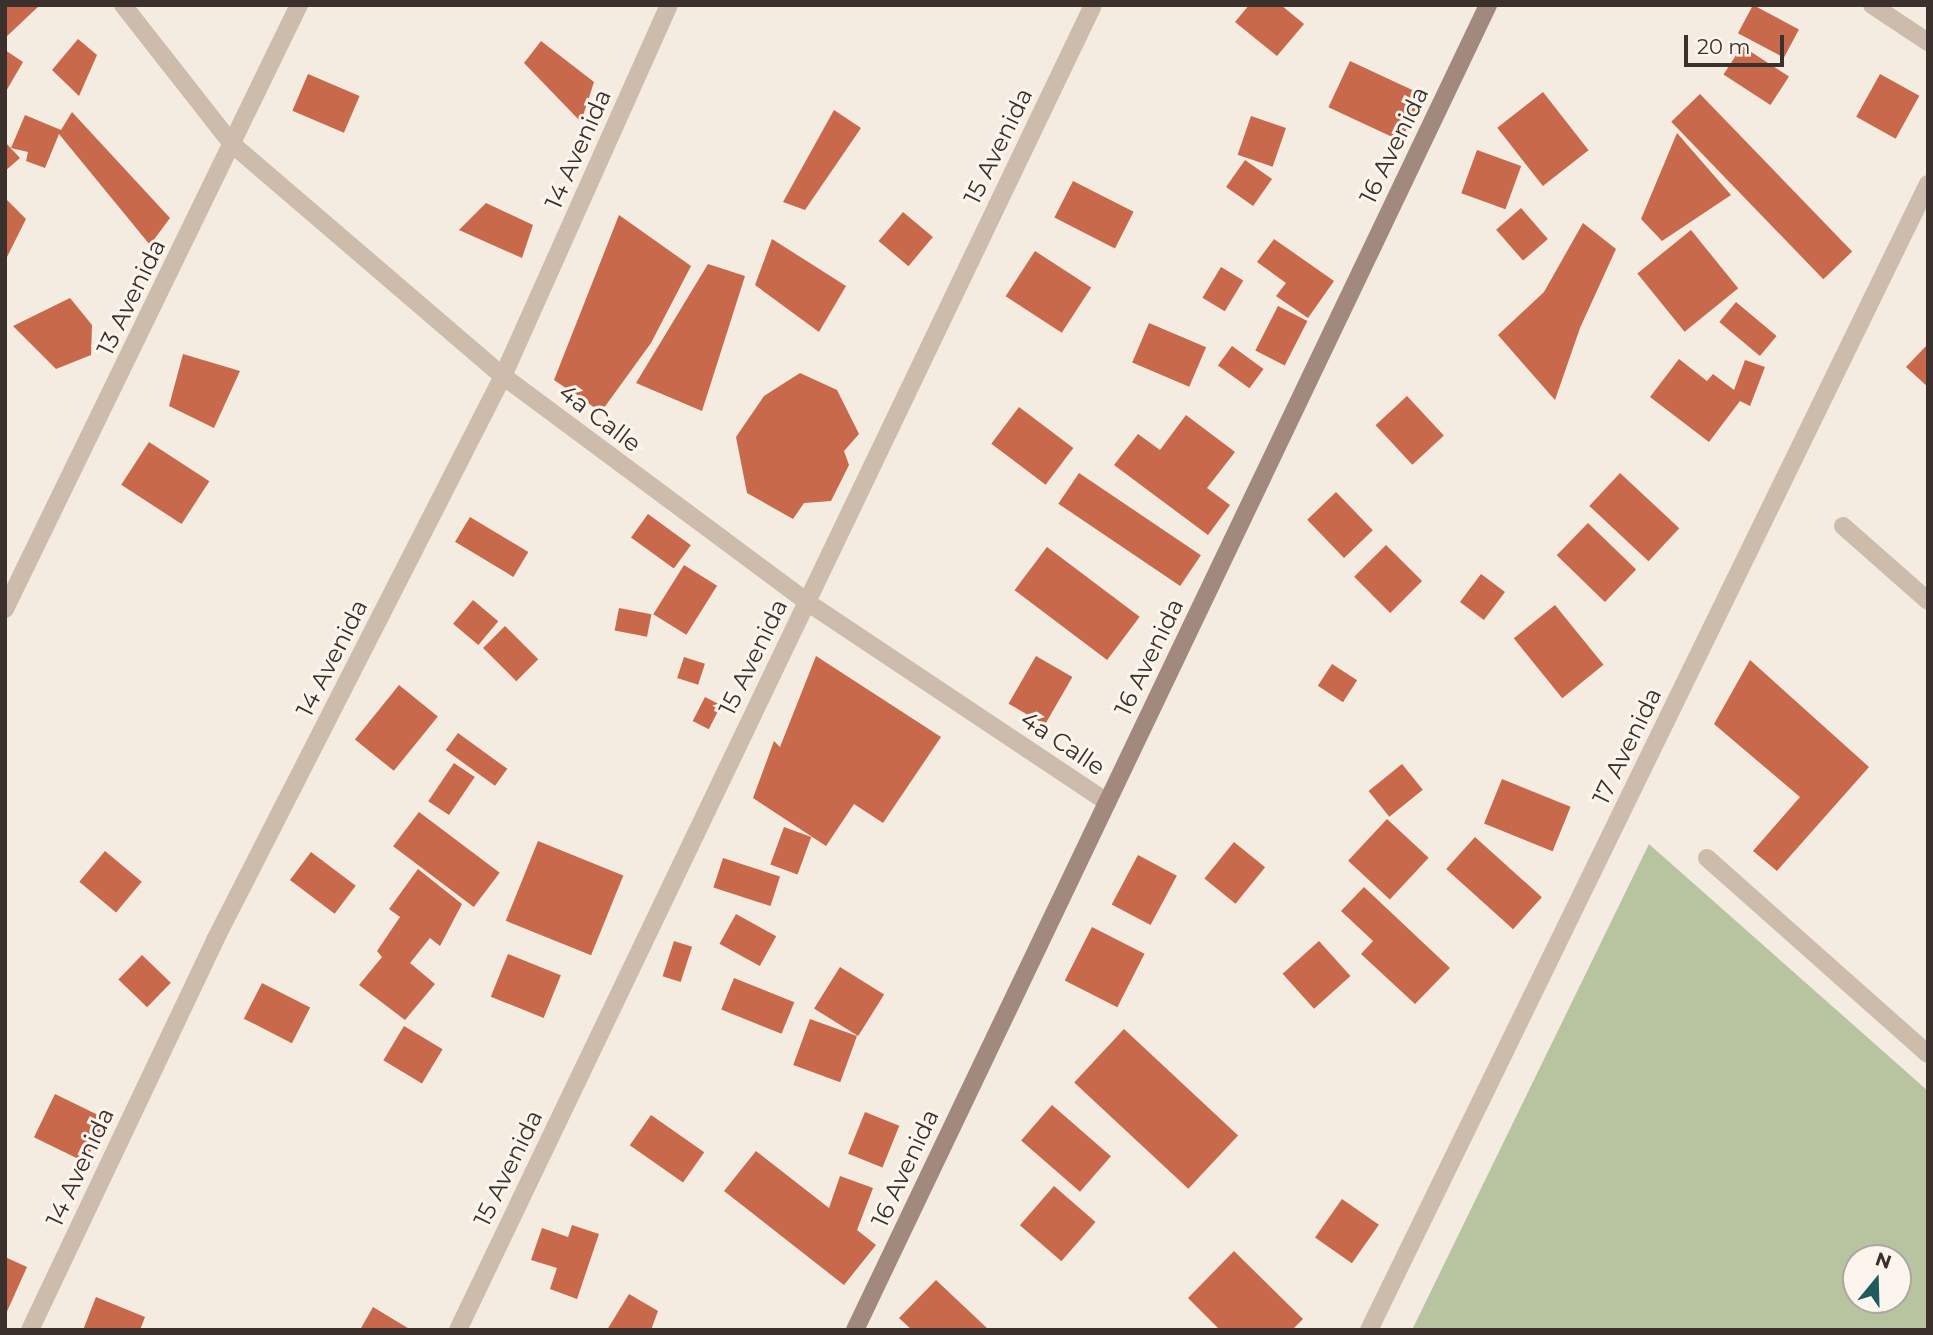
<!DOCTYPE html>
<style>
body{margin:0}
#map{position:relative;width:1933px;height:1335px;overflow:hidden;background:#f4ebe1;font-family:Montserrat,sans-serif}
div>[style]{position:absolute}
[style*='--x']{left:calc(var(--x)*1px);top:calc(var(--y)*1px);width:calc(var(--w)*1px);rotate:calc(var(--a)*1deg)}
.green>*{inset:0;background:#b8c4a0}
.building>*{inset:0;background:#c8694b;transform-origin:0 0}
.street>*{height:18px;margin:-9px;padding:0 9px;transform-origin:9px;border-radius:9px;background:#cdbbac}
.secondary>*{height:18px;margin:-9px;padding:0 9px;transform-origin:9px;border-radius:9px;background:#a18a7d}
span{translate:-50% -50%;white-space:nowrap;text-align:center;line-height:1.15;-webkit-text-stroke:6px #fbf5ee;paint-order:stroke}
.street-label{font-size:24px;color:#3b302b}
.frame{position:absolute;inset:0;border:7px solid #3b302b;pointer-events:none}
.north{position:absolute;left:1842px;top:1244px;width:70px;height:70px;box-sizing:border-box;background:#fbf5ee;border:2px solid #aea6a0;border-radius:50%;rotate:19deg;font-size:19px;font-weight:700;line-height:28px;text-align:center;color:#3b302b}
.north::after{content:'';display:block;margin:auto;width:24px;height:32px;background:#1f5a5e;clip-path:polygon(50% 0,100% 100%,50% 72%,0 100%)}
.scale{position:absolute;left:1684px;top:35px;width:100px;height:32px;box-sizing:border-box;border:4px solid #3b302b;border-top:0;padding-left:9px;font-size:21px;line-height:24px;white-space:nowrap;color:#3b302b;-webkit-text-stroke:5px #fbf5ee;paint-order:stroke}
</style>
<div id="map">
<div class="green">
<i style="clip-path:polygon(evenodd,1649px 844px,1928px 1091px,1928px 1330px,1412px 1330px,1649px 844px,1856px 1258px,1898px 1258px,1898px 1300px,1856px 1300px,1856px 1258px)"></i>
</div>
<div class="building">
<i style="clip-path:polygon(5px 5px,40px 5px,5px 38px)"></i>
<i style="clip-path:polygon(1249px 5px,1281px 5px,1304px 24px,1277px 56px,1235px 22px)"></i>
<i style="left:1753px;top:5px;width:52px;height:32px;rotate:28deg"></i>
<i style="clip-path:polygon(78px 39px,97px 55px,79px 96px,52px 70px)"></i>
<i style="clip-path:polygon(541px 41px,594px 82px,581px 122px,524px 63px)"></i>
<i style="left:1742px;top:46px;width:56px;height:34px;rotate:33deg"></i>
<i style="clip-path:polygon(5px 50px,23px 62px,5px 93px)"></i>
<i style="left:1350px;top:61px;width:80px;height:51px;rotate:25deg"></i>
<i style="left:308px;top:74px;width:56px;height:40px;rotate:23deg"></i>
<i style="left:1880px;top:74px;width:45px;height:49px;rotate:29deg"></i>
<i style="left:1543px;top:92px;width:74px;height:58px;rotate:52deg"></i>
<i style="left:1700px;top:94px;width:219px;height:40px;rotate:46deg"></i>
<i style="clip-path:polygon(834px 110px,861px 128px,805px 210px,783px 202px)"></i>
<i style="clip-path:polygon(72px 112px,170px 218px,150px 245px,59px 134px,45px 168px,26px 161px,28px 152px,11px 148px,25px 115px,61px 130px)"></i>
<i style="left:1251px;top:116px;width:37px;height:41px;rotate:19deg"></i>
<i style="clip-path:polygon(1677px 133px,1731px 195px,1662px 241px,1641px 219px)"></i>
<i style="clip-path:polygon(5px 142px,20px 158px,5px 171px)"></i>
<i style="left:1477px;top:150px;width:47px;height:46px;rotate:20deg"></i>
<i style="left:1245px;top:160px;width:33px;height:33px;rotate:35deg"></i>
<i style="left:1073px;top:181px;width:68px;height:41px;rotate:27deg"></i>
<i style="clip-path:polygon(5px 198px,26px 219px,5px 261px)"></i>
<i style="clip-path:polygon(486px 203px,533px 225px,522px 258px,459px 230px)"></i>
<i style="left:1521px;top:208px;width:41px;height:33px;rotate:49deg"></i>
<i style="left:903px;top:212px;width:39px;height:38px;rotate:40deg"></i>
<i style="clip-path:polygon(619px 215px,691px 266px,651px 343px,601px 412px,554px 380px)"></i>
<i style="clip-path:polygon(1583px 223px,1616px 249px,1580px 328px,1555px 400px,1498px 335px,1544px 292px)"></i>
<i style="left:1691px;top:230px;width:75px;height:69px;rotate:51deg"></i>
<i style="clip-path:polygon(772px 239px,846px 286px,819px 332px,755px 285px)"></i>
<i style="clip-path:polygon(1274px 239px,1334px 281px,1308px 318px,1276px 296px,1286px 283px,1257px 262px)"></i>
<i style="left:1035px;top:251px;width:67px;height:54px;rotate:33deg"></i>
<i style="clip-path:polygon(708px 264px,745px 276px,702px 411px,636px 383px)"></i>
<i style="left:1221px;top:267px;width:26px;height:36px;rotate:31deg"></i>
<i style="clip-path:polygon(70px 298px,92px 325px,91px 355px,56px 369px,13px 326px)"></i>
<i style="left:1736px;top:302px;width:53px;height:26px;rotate:40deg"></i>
<i style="left:1278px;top:306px;width:33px;height:50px;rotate:27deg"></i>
<i style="left:1149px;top:323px;width:62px;height:43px;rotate:23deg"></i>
<i style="clip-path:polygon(1928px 344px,1928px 387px,1906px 367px)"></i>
<i style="left:1232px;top:346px;width:39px;height:24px;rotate:36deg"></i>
<i style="clip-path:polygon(183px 354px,240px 371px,214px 428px,169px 406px)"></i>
<i style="clip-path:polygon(1679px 359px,1707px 381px,1713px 374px,1734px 390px,1745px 360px,1765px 367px,1750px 406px,1740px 401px,1709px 442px,1650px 397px)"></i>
<i style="clip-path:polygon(800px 373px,837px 390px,859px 434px,844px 451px,849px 465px,831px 501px,804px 503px,793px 519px,747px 493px,736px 437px,764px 396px)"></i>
<i style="left:1407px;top:396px;width:54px;height:43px;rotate:47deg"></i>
<i style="left:1019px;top:407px;width:68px;height:46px;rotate:37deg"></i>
<i style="clip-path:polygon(1186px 415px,1235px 452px,1207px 488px,1230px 505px,1208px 535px,1114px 465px,1138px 434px,1160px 450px)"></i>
<i style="left:149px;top:442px;width:72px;height:51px;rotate:33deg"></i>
<i style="left:1079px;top:473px;width:147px;height:37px;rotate:34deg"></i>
<i style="left:1620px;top:473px;width:81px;height:45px;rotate:43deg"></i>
<i style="left:1336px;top:492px;width:53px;height:40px;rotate:46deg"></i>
<i style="left:648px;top:514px;width:53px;height:29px;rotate:36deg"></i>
<i style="left:470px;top:517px;width:68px;height:29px;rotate:31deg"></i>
<i style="left:1588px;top:523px;width:67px;height:45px;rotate:44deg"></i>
<i style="left:1386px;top:545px;width:51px;height:45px;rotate:45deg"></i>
<i style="left:1047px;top:547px;width:116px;height:54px;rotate:37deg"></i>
<i style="left:684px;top:565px;width:39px;height:58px;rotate:32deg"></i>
<i style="left:1481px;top:574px;width:30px;height:35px;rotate:37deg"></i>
<i style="left:473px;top:600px;width:33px;height:31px;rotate:40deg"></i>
<i style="left:1555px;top:605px;width:77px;height:53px;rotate:51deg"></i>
<i style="left:619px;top:608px;width:33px;height:23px;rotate:11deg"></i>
<i style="left:505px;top:626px;width:47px;height:31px;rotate:45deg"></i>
<i style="clip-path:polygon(816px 656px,941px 737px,883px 823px,854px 804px,826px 846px,753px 798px,774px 741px,780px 747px)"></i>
<i style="left:1036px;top:656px;width:42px;height:55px;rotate:30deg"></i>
<i style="left:684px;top:657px;width:22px;height:22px;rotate:18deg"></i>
<i style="clip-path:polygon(1750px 660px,1869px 767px,1777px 871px,1753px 851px,1800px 797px,1714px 724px)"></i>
<i style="left:1332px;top:664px;width:30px;height:26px;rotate:33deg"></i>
<i style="left:399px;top:685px;width:50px;height:70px;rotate:39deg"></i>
<i style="left:705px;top:697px;width:18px;height:27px;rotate:27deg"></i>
<i style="left:458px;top:733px;width:61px;height:21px;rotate:36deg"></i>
<i style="left:454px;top:763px;width:25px;height:46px;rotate:34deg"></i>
<i style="left:1402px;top:764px;width:33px;height:43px;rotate:51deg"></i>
<i style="left:1502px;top:779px;width:74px;height:48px;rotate:22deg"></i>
<i style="left:419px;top:812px;width:101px;height:43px;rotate:37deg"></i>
<i style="left:1387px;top:819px;width:57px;height:57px;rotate:43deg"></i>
<i style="left:784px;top:827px;width:29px;height:40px;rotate:20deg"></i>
<i style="left:1475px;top:837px;width:90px;height:43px;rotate:42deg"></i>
<i style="left:538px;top:841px;width:92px;height:86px;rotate:22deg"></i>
<i style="left:1234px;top:842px;width:40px;height:47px;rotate:39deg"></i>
<i style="left:105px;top:851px;width:48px;height:40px;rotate:40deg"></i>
<i style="left:311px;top:852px;width:56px;height:35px;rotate:37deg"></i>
<i style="left:1138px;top:855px;width:44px;height:56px;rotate:28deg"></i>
<i style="left:723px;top:858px;width:60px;height:31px;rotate:18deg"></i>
<i style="clip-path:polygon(418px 869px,462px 904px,440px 946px,430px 938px,410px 963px,435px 984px,405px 1020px,359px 985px,382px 957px,377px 951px,400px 917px,389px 909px)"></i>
<i style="clip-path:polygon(1364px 887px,1450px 968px,1415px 1004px,1361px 954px,1373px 941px,1341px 911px)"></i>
<i style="left:736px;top:914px;width:46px;height:34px;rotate:29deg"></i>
<i style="left:1092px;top:927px;width:59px;height:60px;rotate:27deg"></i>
<i style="left:674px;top:941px;width:19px;height:37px;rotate:18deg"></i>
<i style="left:1319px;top:941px;width:47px;height:49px;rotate:48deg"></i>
<i style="left:508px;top:954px;width:57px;height:46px;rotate:22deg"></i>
<i style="left:142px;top:955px;width:40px;height:34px;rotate:44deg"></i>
<i style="left:840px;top:967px;width:52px;height:49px;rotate:32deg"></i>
<i style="left:734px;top:978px;width:65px;height:34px;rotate:22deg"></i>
<i style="left:262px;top:983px;width:54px;height:40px;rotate:27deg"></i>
<i style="left:810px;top:1019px;width:50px;height:49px;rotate:20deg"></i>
<i style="left:404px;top:1026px;width:45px;height:40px;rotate:31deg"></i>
<i style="left:1124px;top:1029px;width:156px;height:73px;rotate:43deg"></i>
<i style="left:55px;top:1094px;width:57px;height:48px;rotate:26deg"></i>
<i style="left:1052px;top:1105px;width:78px;height:47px;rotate:41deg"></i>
<i style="left:865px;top:1112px;width:37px;height:45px;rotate:22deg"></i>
<i style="left:651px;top:1115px;width:65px;height:37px;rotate:35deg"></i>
<i style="clip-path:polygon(756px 1151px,829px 1208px,840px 1176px,873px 1188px,857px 1230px,876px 1245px,844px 1285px,724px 1191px)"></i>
<i style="left:1054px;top:1186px;width:55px;height:52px;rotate:41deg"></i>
<i style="left:1342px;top:1199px;width:45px;height:47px;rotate:35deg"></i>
<i style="clip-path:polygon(572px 1225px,599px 1234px,577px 1299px,550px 1289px,557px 1268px,531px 1260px,542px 1228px,568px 1237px)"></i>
<i style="clip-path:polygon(1234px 1251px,1303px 1319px,1292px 1330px,1220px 1330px,1188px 1298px)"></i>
<i style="clip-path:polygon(5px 1257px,27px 1267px,5px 1316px)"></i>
<i style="clip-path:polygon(936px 1280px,989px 1330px,912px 1330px,899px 1318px)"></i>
<i style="clip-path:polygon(629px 1294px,658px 1311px,651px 1330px,607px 1330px)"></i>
<i style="clip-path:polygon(96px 1297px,145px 1317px,140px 1330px,83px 1330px)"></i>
<i style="clip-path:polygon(373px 1307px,411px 1330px,360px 1330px)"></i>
</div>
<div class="street">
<i style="--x:123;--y:5;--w:177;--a:51.9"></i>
<i style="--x:232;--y:144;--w:357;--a:40.6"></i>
<i style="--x:503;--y:376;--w:379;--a:36.6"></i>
<i style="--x:807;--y:602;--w:361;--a:33.7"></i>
<i style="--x:1872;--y:5;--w:67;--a:33.5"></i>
<i style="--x:1843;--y:526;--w:113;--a:41.4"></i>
<i style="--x:5;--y:609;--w:672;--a:-64.05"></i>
<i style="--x:1707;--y:858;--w:295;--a:41.6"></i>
<i style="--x:30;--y:1330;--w:432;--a:-64.6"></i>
<i style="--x:215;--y:940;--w:633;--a:-62.95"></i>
<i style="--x:503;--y:376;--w:406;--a:-65.9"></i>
<i style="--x:458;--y:1330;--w:1469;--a:-64.39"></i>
<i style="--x:1369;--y:1330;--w:1275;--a:-64"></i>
</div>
<div class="secondary">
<i style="--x:855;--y:1330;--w:1468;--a:-64.46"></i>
</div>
<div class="street-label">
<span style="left:1394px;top:145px;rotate:-64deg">16 Avenida</span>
<span style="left:998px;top:146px;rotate:-64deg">15 Avenida</span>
<span style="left:578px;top:149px;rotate:-66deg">14 Avenida</span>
<span style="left:131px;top:297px;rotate:-64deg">13 Avenida</span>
<span style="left:600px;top:418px;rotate:37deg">4a Calle</span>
<span style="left:753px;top:657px;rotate:-64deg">15 Avenida</span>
<span style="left:1149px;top:657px;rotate:-64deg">16 Avenida</span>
<span style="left:332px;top:658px;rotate:-63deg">14 Avenida</span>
<span style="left:1063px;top:743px;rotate:34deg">4a Calle</span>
<span style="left:1627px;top:746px;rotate:-64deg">17 Avenida</span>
<span style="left:80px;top:1167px;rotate:-65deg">14 Avenida</span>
<span style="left:508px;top:1168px;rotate:-64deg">15 Avenida</span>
<span style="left:905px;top:1168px;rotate:-65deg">16 Avenida</span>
</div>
<div class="frame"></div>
<div class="north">N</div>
<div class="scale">20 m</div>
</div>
